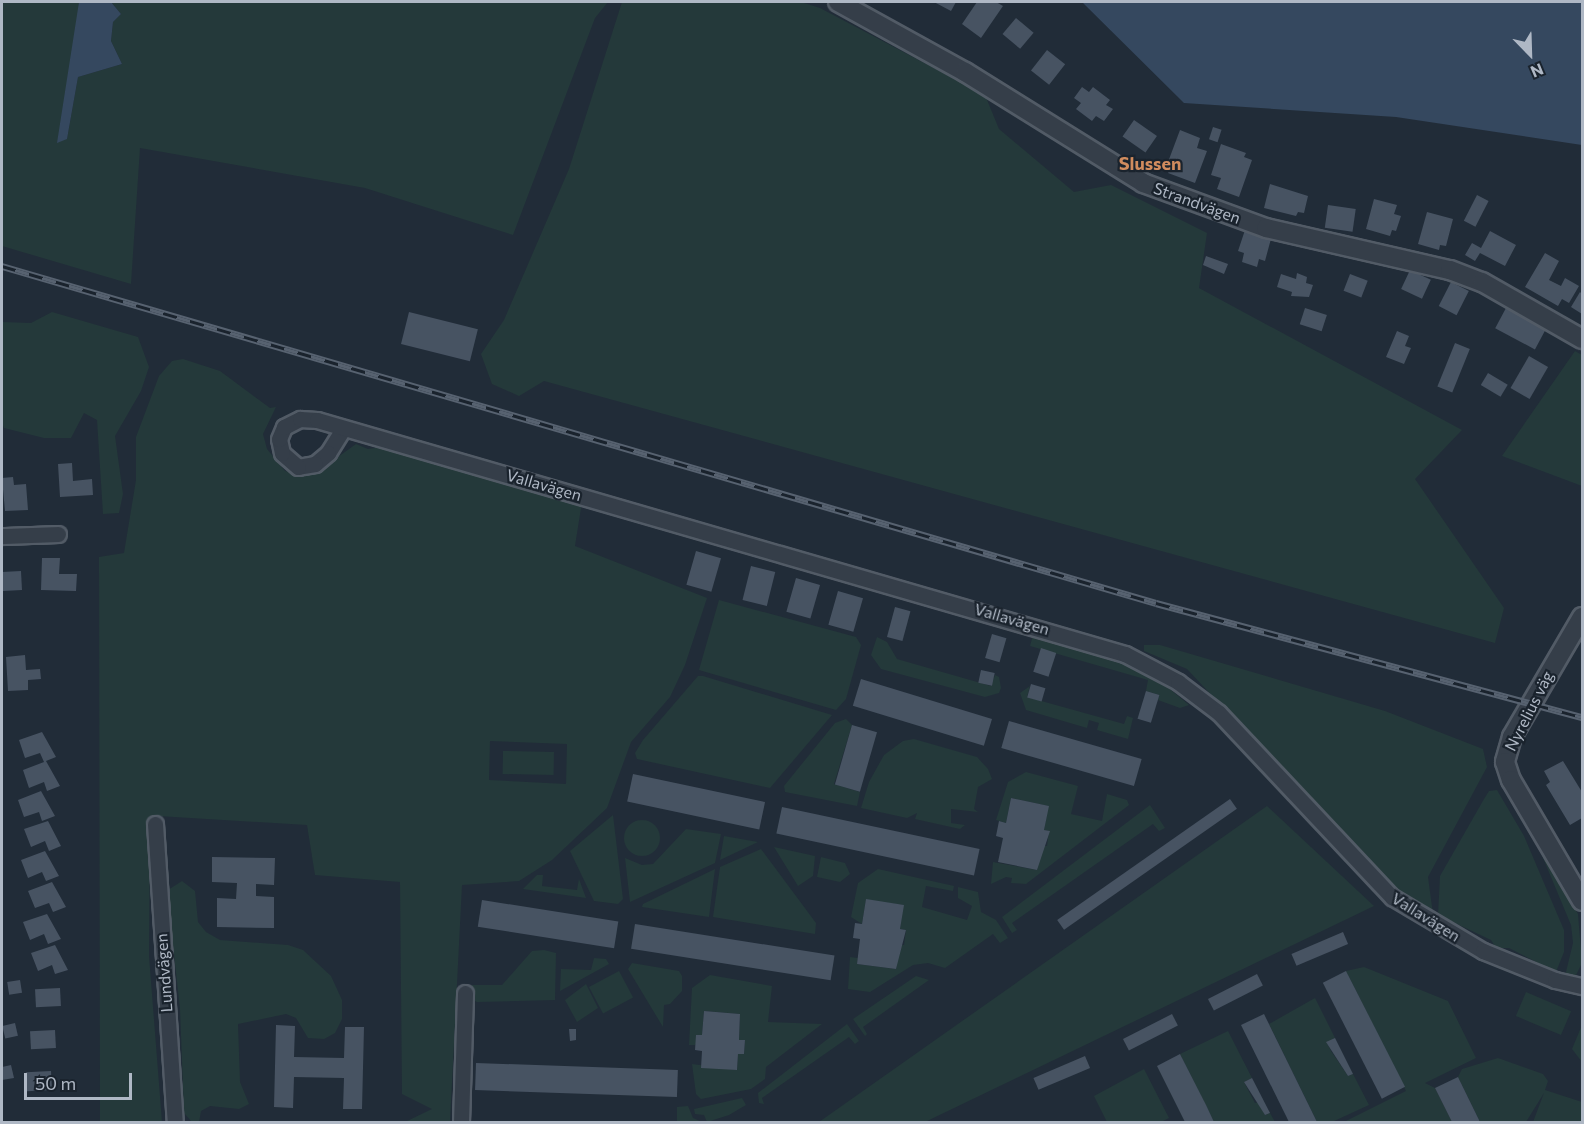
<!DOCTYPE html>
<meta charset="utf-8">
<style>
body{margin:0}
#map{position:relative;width:1584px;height:1124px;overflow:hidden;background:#212c38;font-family:Commissioner,sans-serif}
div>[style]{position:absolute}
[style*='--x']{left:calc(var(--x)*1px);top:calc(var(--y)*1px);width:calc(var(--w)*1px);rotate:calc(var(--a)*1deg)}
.green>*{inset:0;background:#24393a;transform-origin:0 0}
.round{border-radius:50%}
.water>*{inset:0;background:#35485f}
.building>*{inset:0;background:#475362;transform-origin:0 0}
.roads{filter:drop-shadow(2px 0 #525b66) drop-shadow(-2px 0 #525b66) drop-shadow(0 2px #525b66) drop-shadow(0 -2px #525b66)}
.minor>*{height:15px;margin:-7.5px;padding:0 7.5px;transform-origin:7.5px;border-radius:7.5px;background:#353e49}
.tertiary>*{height:18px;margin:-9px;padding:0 9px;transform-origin:9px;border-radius:9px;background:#353e49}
.rail>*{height:7px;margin-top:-3.5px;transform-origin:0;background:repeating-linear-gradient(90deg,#1a232d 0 14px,#576270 0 28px);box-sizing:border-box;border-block:2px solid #576270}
span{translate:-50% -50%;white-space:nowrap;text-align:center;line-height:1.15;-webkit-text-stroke:4.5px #1a232d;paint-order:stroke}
.street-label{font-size:16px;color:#afb8c5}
.neighbourhood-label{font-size:18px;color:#d18c5e;font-weight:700}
.frame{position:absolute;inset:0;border:3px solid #afb8c5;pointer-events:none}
.north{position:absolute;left:1500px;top:24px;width:60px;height:60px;-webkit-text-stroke:4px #1a232d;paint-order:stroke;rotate:157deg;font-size:16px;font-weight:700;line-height:24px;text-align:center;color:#afb8c5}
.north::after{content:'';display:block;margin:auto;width:21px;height:27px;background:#afb8c5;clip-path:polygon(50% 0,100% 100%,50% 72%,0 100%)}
.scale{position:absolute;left:24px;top:1073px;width:108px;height:27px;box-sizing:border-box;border:3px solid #afb8c5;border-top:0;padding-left:8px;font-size:18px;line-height:21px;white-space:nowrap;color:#afb8c5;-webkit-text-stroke:4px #1a232d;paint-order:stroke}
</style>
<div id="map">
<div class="green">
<i style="clip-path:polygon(2px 2px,79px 2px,67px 139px,78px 77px,122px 64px,111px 41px,113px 22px,121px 14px,111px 2px,608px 2px,595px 18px,513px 235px,365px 188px,140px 148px,131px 284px,2px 246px)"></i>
<i style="clip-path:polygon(622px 2px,801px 2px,820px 8px,985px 95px,999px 129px,1074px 192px,1111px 185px,1207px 233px,1199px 288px,1462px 430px,1415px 479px,1504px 608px,1495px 643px,544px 381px,519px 396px,492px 384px,481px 354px,504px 320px,569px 169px)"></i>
<i style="clip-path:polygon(52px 312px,138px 337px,149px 367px,141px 391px,115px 436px,123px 494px,119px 513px,103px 514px,97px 420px,84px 413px,71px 438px,44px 438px,4px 428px,2px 423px,2px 322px,31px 323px)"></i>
<i style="clip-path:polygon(1575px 351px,1582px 355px,1582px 486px,1502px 456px)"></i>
<i style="clip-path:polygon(evenodd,183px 359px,220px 371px,270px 408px,276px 407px,263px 434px,267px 449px,285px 471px,313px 475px,356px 444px,368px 449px,390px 446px,582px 502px,575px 546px,707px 598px,685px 665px,670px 697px,631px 742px,607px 808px,552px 860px,519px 881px,462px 885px,450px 1122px,405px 1122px,432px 1109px,402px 1094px,400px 882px,315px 875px,307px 825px,158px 816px,150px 819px,149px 956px,162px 1122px,100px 1122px,99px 557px,124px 553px,136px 480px,136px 437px,159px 376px,172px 361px,183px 359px,490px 741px,567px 744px,566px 784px,489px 780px,490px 741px)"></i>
<i style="clip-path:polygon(719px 600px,856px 637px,861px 645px,846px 699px,836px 710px,699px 670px)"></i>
<i style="clip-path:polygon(1033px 635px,1106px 655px,1159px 680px,1189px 705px,1180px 708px,1158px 700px,1159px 695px,1146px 691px,1148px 680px,1030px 646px)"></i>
<i style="clip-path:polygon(877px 637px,887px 642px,897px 659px,991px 686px,995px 675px,999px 677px,1001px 688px,999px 693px,985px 697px,881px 669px,871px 655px)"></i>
<i style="clip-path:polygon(1144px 645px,1160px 645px,1385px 711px,1483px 749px,1487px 767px,1428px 877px,1433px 914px,1406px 897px,1372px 866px,1187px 669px,1144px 651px)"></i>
<i style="clip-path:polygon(698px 676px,703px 676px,832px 715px,770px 788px,637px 759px,635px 753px,643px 740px)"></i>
<i style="clip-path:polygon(1030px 686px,1027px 697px,1124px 724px,1127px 716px,1133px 718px,1128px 739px,1097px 730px,1099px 723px,1089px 720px,1087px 728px,1026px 710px,1020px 693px)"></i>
<i style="clip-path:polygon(846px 719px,852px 725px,834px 784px,860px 792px,857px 806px,785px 792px,784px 786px,835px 723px)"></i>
<i style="clip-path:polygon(914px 739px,977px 757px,988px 769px,992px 779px,978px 787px,974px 809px,978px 812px,951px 809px,951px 823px,965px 825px,960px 829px,915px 819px,917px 813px,907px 818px,861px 808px,869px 782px,884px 755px,903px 741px)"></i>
<i style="left:503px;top:751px;width:51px;height:23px;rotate:1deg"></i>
<i style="clip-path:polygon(1026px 772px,1078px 786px,1071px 814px,1102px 821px,1107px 794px,1127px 800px,1129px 805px,1026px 884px,1011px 883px,1012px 878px,1006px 877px,991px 884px,993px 862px,1037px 870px,1042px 846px,1047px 846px,1049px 831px,1044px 830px,1048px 806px,1011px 798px,1006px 823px,996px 820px,1008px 782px)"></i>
<i style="clip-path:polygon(1504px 787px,1578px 914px,1582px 963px,1576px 975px,1565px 976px,1573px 943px,1571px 925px,1541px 853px)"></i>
<i style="clip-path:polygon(1497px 790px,1524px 836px,1564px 930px,1564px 952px,1556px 972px,1509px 948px,1496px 948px,1491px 940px,1438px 915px,1440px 876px,1484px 799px,1489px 791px)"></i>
<i style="clip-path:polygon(1150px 805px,1165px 828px,1159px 831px,1153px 824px,1012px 923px,1017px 930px,1012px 933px,1002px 917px)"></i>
<i style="clip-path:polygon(1267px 806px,1374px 906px,925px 1122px,819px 1122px)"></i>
<i style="clip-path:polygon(613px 815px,623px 899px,618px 904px,594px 901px,570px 851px)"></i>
<i class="round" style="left:624px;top:820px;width:36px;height:36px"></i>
<i style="clip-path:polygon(686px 829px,721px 834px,715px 863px,630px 902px,625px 858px,642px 865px,653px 864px)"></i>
<i style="clip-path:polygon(724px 836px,758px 842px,720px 860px)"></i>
<i style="clip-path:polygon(774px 847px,815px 856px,813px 876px,798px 886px)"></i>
<i style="clip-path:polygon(761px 849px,816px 923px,815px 934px,713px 917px,720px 867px)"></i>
<i style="clip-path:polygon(821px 857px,845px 863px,850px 874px,840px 882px,817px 877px)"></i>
<i style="clip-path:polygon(715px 869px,709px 917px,642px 907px,643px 904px)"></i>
<i style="clip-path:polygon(878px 869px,954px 886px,953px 891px,926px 886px,922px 907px,967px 920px,972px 906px,958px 898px,958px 887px,978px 892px,981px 912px,996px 920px,1008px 938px,1000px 943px,993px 934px,945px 968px,928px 963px,913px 965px,870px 992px,848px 989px,850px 957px,858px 958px,857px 964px,896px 969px,899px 945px,904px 945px,906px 930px,900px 929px,903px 905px,866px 900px,862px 924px,851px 917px,858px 883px)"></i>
<i style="clip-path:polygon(537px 875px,543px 875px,542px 886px,577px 890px,579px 879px,586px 898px,523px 889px)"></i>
<i style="clip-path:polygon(182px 881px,195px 891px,198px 922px,206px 932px,220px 940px,288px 945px,303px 950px,331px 976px,342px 1000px,342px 1019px,335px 1033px,324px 1039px,308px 1038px,296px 1018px,286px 1014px,238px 1024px,240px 1082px,249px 1104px,239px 1109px,210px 1106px,201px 1111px,199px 1122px,192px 1122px,184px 1113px,180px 1009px,168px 899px,168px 890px)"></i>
<i style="clip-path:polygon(544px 950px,556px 953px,555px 1000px,477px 1002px,468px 997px,471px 985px,502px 985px,532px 951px)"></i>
<i style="clip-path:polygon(594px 958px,606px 959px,609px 964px,560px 991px,561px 969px,591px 970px)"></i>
<i style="clip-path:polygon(632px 963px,679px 971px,682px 976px,682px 991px,670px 1004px,664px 1005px,663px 1027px,628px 969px)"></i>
<i style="clip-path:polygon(1364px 967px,1448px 1001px,1476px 1058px,1425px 1083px,1435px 1088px,1452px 1122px,1344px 1122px,1406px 1091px,1346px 971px)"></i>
<i style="left:619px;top:971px;width:30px;height:34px;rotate:62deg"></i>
<i style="clip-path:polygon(710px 975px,772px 986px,768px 1022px,822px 1024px,766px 1067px,765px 1079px,751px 1089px,701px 1099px,696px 1094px,692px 1064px,737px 1070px,738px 1054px,744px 1054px,745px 1041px,739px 1040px,740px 1014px,704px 1011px,702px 1035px,695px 1045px,689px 1045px,692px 988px)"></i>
<i style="clip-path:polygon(916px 976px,929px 980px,863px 1027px,867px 1034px,865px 1036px,853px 1019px)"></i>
<i style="clip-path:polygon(586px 984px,598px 1008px,577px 1022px,565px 1000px)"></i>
<i style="left:1526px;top:992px;width:49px;height:26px;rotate:23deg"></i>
<i style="clip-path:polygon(1315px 998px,1335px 1038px,1327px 1043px,1331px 1051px,1348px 1076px,1353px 1074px,1369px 1105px,1332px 1122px,1317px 1122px,1269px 1024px)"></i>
<i style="clip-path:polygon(847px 1024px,859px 1041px,855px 1044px,849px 1037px,762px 1098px,764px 1104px,759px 1103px,758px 1093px)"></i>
<i style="clip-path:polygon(1582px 1025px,1582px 1062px,1572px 1049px)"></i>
<i style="clip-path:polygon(1228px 1031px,1252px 1078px,1244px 1082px,1255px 1103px,1258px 1102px,1265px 1115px,1270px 1113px,1275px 1122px,1214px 1122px,1180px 1054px)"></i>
<i style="clip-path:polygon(1498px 1058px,1543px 1074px,1548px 1081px,1545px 1090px,1582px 1102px,1582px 1122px,1533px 1122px,1544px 1093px,1526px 1122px,1480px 1122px,1458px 1077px,1462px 1069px)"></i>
<i style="clip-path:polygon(1144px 1069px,1169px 1118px,1161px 1122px,1107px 1122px,1094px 1096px)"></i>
<i style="clip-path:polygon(742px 1098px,746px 1105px,729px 1115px,707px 1122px,704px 1115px,695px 1114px,694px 1109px)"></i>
<i style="clip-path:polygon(688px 1106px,693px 1118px,702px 1122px,677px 1122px,677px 1107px)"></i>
</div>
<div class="water">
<i style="clip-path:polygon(79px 2px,111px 2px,121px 14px,113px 22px,111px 41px,122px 64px,78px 77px,67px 139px,57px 143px)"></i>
<i style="clip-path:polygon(1082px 2px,1582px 2px,1582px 145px,1396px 117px,1184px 103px)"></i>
</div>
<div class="building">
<i style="clip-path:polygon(934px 2px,956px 2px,951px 11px)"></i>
<i style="clip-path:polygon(977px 2px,996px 2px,1003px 6px,981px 38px,962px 24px)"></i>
<i style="left:1016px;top:18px;width:23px;height:21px;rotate:40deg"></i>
<i style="left:1047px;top:50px;width:23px;height:26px;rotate:38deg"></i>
<i style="clip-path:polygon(1082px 87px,1089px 92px,1093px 87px,1110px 100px,1106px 105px,1113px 109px,1104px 121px,1096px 116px,1092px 121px,1076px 109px,1081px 103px,1074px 98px)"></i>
<i style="left:1134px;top:120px;width:28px;height:20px;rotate:35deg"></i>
<i style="left:1213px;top:127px;width:9px;height:13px;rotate:18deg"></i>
<i style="clip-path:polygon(1180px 130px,1200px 138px,1197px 148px,1207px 151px,1195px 183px,1168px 173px,1172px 164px,1168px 162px)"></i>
<i style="clip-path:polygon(1221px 144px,1246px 153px,1244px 157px,1252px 160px,1239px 197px,1217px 189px,1221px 178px,1211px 175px)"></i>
<i style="clip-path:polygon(1270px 184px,1308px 196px,1304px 213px,1298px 212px,1296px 216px,1264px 208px)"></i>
<i style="left:1477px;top:195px;width:13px;height:29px;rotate:27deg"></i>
<i style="clip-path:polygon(1374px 199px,1397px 205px,1394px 214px,1401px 216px,1396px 231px,1392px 230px,1390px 236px,1366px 229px)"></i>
<i style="left:1328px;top:205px;width:28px;height:23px;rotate:8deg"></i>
<i style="clip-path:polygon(1427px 212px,1453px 219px,1446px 246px,1440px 245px,1439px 250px,1418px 244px)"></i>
<i style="clip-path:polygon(1246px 227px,1272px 235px,1265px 261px,1259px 259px,1257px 267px,1242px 262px,1244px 253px,1238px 251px)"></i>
<i style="clip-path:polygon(1490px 231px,1516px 245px,1505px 266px,1480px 253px,1475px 261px,1465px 255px,1472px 243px,1481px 248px)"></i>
<i style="clip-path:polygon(1545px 253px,1559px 261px,1549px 280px,1561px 286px,1565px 278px,1579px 286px,1569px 303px,1562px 299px,1558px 306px,1525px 287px)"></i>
<i style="clip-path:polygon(1206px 256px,1228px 264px,1224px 274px,1203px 265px)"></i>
<i style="left:1410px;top:270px;width:23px;height:21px;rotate:25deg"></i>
<i style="clip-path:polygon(1297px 273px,1307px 277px,1306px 283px,1313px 285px,1309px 297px,1291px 296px,1292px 292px,1277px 287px,1281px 274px,1296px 279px)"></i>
<i style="left:1350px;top:274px;width:19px;height:18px;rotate:21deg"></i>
<i style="left:1451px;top:282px;width:20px;height:27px;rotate:27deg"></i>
<i style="clip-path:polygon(1580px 292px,1582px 294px,1582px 314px,1571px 307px)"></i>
<i style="left:1305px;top:308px;width:23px;height:17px;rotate:18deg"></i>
<i style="left:1506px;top:308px;width:45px;height:23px;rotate:28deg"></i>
<i style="left:409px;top:312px;width:71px;height:33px;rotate:14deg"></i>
<i style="clip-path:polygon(1397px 331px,1409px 336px,1405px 346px,1411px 348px,1404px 364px,1386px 357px)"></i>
<i style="left:1455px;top:343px;width:16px;height:47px;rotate:22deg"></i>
<i style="left:1529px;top:356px;width:22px;height:37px;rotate:30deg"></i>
<i style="left:1488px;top:373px;width:23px;height:14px;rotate:31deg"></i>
<i style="clip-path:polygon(72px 463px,73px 481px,92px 479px,93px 495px,60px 497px,58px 464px)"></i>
<i style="clip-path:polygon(13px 477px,14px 485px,26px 484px,28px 510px,5px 511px,2px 478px)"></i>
<i style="left:696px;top:551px;width:26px;height:35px;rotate:16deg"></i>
<i style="clip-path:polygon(42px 558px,60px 558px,59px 574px,77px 574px,76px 591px,41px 590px)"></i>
<i style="left:751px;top:566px;width:25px;height:35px;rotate:14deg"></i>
<i style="left:21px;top:571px;width:19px;height:19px;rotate:87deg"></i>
<i style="left:796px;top:578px;width:25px;height:35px;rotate:16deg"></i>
<i style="left:838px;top:591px;width:26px;height:35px;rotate:16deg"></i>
<i style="left:895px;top:607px;width:16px;height:31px;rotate:15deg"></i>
<i style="left:992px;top:634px;width:15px;height:25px;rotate:16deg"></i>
<i style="left:1041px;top:648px;width:16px;height:25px;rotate:18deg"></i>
<i style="clip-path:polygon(25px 655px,26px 670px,40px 669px,41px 679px,28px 680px,28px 690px,8px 691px,6px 657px)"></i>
<i style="left:981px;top:670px;width:14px;height:13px;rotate:12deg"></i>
<i style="left:861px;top:679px;width:137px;height:28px;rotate:17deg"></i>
<i style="left:1031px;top:684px;width:15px;height:14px;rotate:16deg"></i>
<i style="left:1146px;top:691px;width:14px;height:29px;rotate:17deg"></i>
<i style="left:1009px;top:721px;width:138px;height:28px;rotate:16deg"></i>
<i style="left:852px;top:725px;width:26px;height:62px;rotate:16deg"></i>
<i style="clip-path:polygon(42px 732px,56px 757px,46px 761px,60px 786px,47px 791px,44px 782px,29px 788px,23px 770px,44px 762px,40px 753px,25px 758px,19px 740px)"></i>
<i style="clip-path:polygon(1563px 761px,1582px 792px,1582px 818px,1570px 825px,1546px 785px,1550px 782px,1544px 771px)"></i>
<i style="left:633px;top:774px;width:135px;height:28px;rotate:12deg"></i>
<i style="clip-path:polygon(41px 791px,55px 816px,42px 821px,39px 812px,24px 817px,18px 800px)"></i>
<i style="clip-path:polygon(1011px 798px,1049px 806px,1044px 830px,1050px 831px,1037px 870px,998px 862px,1003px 838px,996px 836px,999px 821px,1006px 823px)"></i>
<i style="left:1230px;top:799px;width:12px;height:211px;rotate:55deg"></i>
<i style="left:782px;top:807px;width:202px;height:27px;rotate:12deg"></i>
<i style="clip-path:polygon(48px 821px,61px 846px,49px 851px,45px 841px,31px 847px,24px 829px)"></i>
<i style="clip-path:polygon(45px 851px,59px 876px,46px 881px,42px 872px,28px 878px,21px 860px)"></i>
<i style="clip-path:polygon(212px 857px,275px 858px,274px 885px,256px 884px,256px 896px,274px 897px,274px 928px,217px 927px,217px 898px,236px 899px,237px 883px,212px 882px)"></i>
<i style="clip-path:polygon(52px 882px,66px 907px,53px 912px,49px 903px,35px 908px,28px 891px)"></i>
<i style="clip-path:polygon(866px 899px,904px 905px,900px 929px,906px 930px,896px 969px,857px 964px,860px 939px,853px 938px,855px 923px,862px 924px)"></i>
<i style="left:482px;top:900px;width:138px;height:27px;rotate:9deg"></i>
<i style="clip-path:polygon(47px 914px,61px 939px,48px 944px,44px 934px,30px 940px,23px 922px)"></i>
<i style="left:635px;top:924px;width:202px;height:25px;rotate:9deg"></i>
<i style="left:1343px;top:932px;width:13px;height:56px;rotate:67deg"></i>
<i style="clip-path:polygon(55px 945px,68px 970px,55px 974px,52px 965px,38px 971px,31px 953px)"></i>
<i style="left:1346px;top:971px;width:130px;height:26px;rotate:63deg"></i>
<i style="left:1257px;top:974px;width:13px;height:55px;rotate:63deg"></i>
<i style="left:20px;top:980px;width:13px;height:13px;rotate:81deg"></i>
<i style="left:60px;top:988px;width:18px;height:25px;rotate:87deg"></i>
<i style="clip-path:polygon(704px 1011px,740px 1014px,739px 1040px,745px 1040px,744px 1054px,738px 1054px,737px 1070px,701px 1068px,702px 1051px,695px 1050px,696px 1035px,702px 1035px)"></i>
<i style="left:1172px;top:1014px;width:13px;height:55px;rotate:63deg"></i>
<i style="clip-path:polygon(1264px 1014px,1291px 1069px,1317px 1122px,1289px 1122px,1241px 1025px)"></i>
<i style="left:15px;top:1023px;width:13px;height:13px;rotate:77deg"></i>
<i style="clip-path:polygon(276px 1025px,295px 1026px,294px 1057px,344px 1058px,345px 1027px,364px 1027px,362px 1109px,343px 1109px,344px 1078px,294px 1077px,293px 1108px,274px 1107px)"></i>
<i style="clip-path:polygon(569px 1029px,576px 1029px,576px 1040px,570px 1041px)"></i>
<i style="left:55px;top:1030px;width:18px;height:25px;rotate:87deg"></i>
<i style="clip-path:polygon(1335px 1038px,1353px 1074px,1348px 1076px,1326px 1042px)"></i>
<i style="clip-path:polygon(1180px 1054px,1206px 1105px,1214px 1122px,1185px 1122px,1157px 1066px)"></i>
<i style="left:1085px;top:1056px;width:13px;height:56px;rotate:67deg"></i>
<i style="left:476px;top:1063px;width:202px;height:27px;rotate:2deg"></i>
<i style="clip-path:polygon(11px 1065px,14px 1078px,2px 1080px,2px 1067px)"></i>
<i style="left:51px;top:1071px;width:19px;height:25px;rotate:87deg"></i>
<i style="clip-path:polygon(1458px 1077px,1480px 1122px,1452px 1122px,1435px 1088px)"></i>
<i style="clip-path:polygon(1252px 1078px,1270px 1113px,1265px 1115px,1244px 1082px)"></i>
</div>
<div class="roads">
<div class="minor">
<i style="--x:343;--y:429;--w:28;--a:122"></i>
<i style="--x:328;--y:453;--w:17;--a:140"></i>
<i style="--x:315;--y:464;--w:17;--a:170"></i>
<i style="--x:298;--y:467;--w:21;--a:-139"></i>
<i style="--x:282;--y:453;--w:14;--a:-102"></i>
<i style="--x:279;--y:439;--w:13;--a:-67"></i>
<i style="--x:284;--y:427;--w:18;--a:-27"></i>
<i style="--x:300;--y:419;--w:17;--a:3"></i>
<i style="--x:317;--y:420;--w:841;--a:16.15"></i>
<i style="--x:1125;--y:654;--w:60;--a:27.8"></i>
<i style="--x:1178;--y:682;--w:51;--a:37.1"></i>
<i style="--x:1219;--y:713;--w:253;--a:46.8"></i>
<i style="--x:1392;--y:897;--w:106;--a:30.7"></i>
<i style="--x:1483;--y:951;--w:78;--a:21.9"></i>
<i style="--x:1555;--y:980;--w:28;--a:13"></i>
<i style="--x:2;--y:536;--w:56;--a:-2"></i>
<i style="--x:155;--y:824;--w:299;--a:86.2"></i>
<i style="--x:461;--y:1122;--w:129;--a:-88.2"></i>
</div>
<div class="tertiary">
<i style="--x:838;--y:2;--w:145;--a:28.9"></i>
<i style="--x:965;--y:72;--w:210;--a:31.9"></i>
<i style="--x:1143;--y:183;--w:131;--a:20.1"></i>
<i style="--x:1266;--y:228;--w:189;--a:12.9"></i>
<i style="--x:1450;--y:270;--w:34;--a:21"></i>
<i style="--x:1482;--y:282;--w:115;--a:29.7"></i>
<i style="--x:1582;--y:617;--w:139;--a:120.3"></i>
<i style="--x:1512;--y:737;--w:26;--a:106"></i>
<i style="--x:1505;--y:762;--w:19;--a:72"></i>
<i style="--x:1511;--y:780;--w:140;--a:59.6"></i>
</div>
</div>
<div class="rail">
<i style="--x:2;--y:266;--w:1202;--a:16.28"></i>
<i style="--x:1156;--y:603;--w:441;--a:15"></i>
</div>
<div class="street-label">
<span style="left:1197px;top:203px;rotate:20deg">Strandvägen</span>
<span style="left:544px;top:485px;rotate:16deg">Vallavägen</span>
<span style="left:1012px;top:619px;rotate:16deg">Vallavägen</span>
<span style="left:1529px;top:711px;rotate:-63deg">Nyrelius väg</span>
<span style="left:1426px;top:917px;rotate:32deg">Vallavägen</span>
<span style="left:164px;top:973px;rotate:-94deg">Lundvägen</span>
</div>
<div class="neighbourhood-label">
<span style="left:1150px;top:163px">Slussen</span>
</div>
<div class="frame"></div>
<div class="north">N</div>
<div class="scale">50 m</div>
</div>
